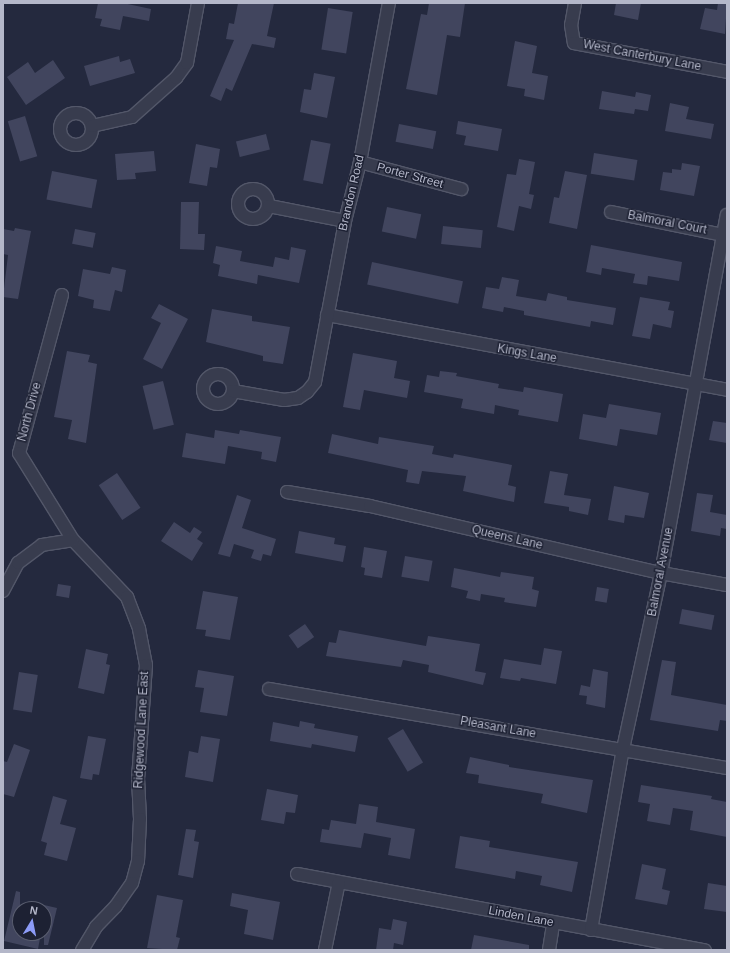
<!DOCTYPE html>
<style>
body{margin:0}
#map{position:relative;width:730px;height:953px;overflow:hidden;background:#24293e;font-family:Helvetica,sans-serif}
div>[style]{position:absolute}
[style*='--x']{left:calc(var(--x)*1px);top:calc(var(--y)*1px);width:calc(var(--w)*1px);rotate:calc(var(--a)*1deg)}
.building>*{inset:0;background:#41455e;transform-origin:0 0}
.roads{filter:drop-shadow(1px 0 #535769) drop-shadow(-1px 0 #535769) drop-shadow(0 1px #535769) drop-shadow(0 -1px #535769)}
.street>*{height:12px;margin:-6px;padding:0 6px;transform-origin:6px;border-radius:6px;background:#383c4e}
.street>.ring{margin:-6px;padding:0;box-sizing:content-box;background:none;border:12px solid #383c4e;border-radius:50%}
span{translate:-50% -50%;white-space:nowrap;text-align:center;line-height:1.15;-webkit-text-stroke:3px #1d2133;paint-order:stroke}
.street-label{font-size:12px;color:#b4b7c9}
.frame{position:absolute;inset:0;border:4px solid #b4b7c9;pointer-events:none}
.north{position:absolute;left:12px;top:901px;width:40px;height:40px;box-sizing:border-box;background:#1d2133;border:1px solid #595d6f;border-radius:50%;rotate:10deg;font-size:11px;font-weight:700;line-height:16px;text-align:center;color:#b4b7c9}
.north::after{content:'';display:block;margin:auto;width:14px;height:18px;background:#8c9bf7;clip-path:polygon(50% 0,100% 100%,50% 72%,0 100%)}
</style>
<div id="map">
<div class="building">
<i style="clip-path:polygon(98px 3px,123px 3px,151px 9px,149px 21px,123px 16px,120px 30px,100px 26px,102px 19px,95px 18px)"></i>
<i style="clip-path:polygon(238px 3px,274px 3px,267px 36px,276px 38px,274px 48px,252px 44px,232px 91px,226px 88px,221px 101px,210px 96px,234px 40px,226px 39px,229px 23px,234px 24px)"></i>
<i style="clip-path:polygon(429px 3px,465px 3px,460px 37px,447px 35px,437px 95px,406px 89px,421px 14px,427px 15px)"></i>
<i style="clip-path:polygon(616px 3px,641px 3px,638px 20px,614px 15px)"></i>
<i style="clip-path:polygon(718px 3px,727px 3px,725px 34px,700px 29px,705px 8px,717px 10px)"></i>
<i style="left:328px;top:8px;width:25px;height:42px;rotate:9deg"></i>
<i style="clip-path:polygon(515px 41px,537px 46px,532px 73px,548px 76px,544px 100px,524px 96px,525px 89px,507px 86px)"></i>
<i style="clip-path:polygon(119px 56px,120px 62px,130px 59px,135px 73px,90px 86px,84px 66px)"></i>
<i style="clip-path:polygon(53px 60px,65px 78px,26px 105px,7px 77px,28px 62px,35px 73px)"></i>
<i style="clip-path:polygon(314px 73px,335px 77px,327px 118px,300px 112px,304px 89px,311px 90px)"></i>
<i style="clip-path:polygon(602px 91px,635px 97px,636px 92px,651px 95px,648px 111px,635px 109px,634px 114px,599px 109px)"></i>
<i style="clip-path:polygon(670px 103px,689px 107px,686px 119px,714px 124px,711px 139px,665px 131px)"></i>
<i style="left:25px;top:116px;width:42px;height:18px;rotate:73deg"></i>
<i style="clip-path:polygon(458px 121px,502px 129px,498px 151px,464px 145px,466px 136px,456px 134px)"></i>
<i style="left:399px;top:124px;width:38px;height:18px;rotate:11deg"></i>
<i style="left:266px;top:134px;width:16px;height:31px;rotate:76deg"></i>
<i style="left:311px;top:140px;width:20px;height:41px;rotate:11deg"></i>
<i style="clip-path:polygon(196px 144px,220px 149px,217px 168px,210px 167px,207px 186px,189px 183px)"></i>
<i style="clip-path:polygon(154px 151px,156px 171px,135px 173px,136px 179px,117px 180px,115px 154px)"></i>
<i style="left:594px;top:153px;width:44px;height:21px;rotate:9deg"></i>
<i style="clip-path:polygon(519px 159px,535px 162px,529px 194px,534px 195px,531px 209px,519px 206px,514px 231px,497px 227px,507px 174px,516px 175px)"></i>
<i style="clip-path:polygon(682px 163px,700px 166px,694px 196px,660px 190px,663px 172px,672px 173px,672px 169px,681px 170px)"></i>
<i style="left:52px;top:171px;width:46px;height:29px;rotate:11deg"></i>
<i style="clip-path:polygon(565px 171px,587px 175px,577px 229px,549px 223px,554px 197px,559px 198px)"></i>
<i style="clip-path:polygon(181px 202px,199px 202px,198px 234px,205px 234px,204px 250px,180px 249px)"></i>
<i style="left:387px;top:207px;width:35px;height:25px;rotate:12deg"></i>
<i style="left:443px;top:226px;width:40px;height:18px;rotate:6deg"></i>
<i style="clip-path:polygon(15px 228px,31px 231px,18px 299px,3px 297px,8px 255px,3px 254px,3px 229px,14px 231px)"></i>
<i style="left:75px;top:229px;width:21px;height:15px;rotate:11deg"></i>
<i style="clip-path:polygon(591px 245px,682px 262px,679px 281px,648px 276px,647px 285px,633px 283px,635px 274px,602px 268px,601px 275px,586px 272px)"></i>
<i style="clip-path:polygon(216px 246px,242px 251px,240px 261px,273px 267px,275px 257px,289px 260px,291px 247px,306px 250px,299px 283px,258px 275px,257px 284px,218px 276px,220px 265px,213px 263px)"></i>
<i style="left:372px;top:262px;width:93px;height:23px;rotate:12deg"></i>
<i style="clip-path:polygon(112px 267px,126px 270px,122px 292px,115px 290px,110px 311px,93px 308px,94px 300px,78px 296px,83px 269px,110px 274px)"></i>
<i style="clip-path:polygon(502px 277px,519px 280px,516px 296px,546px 301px,548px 293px,567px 297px,567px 300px,616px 308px,613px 325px,591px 321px,590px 327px,524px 315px,524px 311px,504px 307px,503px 312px,482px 308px,486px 287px,499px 289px)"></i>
<i style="clip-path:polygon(640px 297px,670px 302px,668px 310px,674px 311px,671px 328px,653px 324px,650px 339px,632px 336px)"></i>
<i style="clip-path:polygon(159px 304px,188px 319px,162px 369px,143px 359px,161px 323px,151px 318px)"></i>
<i style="clip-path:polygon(212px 309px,252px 316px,252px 321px,290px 327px,283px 364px,263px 361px,263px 356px,206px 342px)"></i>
<i style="clip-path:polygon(67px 351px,90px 355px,88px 362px,97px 364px,86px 443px,68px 439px,72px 420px,54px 417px)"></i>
<i style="clip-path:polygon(353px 353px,397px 361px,394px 378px,410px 381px,407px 398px,364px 390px,360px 410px,343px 407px)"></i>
<i style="clip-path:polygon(440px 371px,457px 373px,456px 376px,499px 384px,498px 388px,523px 392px,524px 387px,563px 394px,558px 422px,518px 415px,519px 410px,495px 405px,494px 414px,461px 408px,463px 399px,424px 392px,427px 375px,439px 377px)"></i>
<i style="left:163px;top:381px;width:45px;height:21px;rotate:76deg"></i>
<i style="clip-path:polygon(609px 404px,661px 413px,657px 435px,620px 429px,617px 446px,579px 439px,583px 414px,606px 418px)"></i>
<i style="clip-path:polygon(713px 421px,727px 423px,727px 443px,709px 440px)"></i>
<i style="clip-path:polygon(215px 430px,239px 434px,240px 430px,281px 437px,276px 462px,261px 459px,262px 452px,228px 446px,225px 464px,182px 457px,186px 433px,214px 438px)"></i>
<i style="clip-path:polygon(332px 434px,378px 444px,379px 437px,434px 446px,432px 454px,453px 458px,454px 454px,512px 465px,508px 485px,516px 487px,514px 502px,463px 491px,466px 476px,422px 471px,419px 484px,406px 482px,408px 470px,328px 453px)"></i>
<i style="clip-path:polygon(550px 471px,568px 474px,564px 495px,591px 499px,588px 515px,569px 511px,569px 507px,544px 503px)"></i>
<i style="left:117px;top:473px;width:42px;height:22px;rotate:56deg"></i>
<i style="clip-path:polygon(614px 486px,649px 493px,644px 518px,625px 515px,624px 523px,608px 520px)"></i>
<i style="clip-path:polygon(697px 493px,713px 495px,710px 512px,727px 515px,727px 529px,721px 528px,720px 536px,691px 531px)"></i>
<i style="clip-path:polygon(237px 495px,251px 500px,242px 528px,276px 539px,271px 556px,263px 554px,261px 561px,251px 558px,254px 550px,234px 544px,230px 557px,218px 554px)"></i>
<i style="clip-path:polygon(174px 522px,190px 533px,194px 527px,202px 532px,197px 539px,203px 543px,192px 561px,161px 541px)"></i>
<i style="clip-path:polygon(299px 531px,335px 538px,334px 544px,346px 546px,343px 562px,295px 553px)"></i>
<i style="clip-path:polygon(364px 547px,387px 551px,382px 578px,364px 575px,365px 568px,361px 567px)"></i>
<i style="left:405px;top:556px;width:28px;height:21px;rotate:10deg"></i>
<i style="clip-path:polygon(454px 568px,500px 577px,501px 572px,534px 577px,532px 589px,539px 591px,536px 607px,504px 602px,505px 598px,481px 594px,480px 601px,466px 598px,468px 591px,451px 587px)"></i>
<i style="left:58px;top:584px;width:13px;height:12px;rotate:9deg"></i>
<i style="left:597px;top:587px;width:12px;height:14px;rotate:9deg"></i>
<i style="clip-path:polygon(203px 591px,238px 597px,230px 640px,205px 636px,206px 630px,196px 629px)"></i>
<i style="left:682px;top:609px;width:33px;height:15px;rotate:11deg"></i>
<i style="left:305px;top:624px;width:16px;height:20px;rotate:55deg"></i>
<i style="clip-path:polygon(339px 630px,426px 646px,428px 636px,480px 644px,475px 671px,486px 673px,483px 685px,428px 672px,429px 665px,403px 660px,401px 667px,326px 656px,329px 642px,336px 643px)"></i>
<i style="clip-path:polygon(544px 648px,562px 651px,556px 684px,521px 678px,520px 681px,500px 678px,504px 659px,541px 665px)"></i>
<i style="clip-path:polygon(86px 649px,108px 654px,106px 664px,110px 665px,104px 694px,78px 688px)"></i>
<i style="clip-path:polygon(662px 660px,676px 662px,671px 695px,727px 705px,727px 721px,720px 720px,718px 731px,650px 720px)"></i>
<i style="clip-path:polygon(593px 669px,608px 672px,605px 708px,586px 704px,587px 696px,579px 695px,581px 685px,590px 687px)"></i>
<i style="clip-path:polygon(198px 670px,234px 676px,227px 716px,200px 712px,204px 688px,195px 687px)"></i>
<i style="left:19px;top:672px;width:19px;height:38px;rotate:9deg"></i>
<i style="clip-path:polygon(300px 721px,315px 724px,314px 728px,358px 736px,355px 752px,312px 744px,311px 748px,270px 741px,273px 722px,299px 727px)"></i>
<i style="left:403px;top:729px;width:39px;height:18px;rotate:59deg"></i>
<i style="clip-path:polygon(88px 736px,106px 739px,99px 775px,93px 774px,92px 780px,80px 778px)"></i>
<i style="clip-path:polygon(201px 736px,220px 739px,213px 782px,185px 777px,189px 751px,198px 753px)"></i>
<i style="clip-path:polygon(14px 744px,30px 750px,14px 797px,3px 794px,3px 761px,7px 762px)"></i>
<i style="clip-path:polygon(470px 757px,509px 765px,509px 767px,593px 780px,587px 813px,541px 803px,543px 794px,478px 783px,479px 775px,466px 773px)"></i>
<i style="clip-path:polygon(641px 785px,712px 796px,711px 799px,727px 802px,727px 837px,690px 830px,693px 811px,673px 808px,670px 825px,647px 821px,650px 804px,638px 802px)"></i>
<i style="clip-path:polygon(267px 789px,298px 795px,295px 813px,286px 812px,284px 824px,261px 820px)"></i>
<i style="clip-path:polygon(53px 796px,67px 800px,60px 824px,76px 828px,67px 861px,44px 855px,47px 843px,41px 841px)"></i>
<i style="clip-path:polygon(359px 804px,378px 807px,376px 822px,415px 829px,410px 859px,388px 855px,391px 838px,364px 833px,361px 848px,320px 842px,322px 829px,329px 830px,331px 820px,356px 824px)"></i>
<i style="clip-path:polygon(186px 829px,196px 830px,194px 841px,199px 842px,193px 878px,178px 875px)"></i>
<i style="clip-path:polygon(460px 836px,490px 841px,489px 847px,578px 862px,572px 892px,540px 885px,542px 876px,516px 871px,515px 879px,455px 868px)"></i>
<i style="clip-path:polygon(642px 864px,666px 869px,662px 889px,670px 891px,667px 905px,635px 899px)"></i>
<i style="clip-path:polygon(708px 883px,727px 886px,727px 912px,704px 909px)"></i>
<i style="clip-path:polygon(16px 891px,20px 892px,20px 933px,41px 933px,38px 949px,4px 941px)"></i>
<i style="clip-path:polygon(232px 893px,280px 902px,273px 940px,244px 934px,248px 910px,230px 906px)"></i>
<i style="clip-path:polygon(157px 895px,183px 900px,176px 937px,180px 938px,177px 950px,147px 948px)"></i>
<i style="clip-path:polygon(44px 905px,57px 908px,48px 945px,44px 945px)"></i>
<i style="clip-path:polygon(393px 919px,407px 922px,403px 945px,394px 943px,393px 950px,376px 950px,379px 928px,391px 930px)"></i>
<i style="clip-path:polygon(474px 935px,529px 945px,529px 950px,471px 950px)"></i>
</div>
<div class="roads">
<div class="street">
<i style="--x:575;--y:3;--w:22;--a:100"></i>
<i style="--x:571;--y:25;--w:18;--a:81"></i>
<i style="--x:574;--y:43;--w:156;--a:10.7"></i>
<i class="ring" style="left:60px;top:113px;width:20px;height:20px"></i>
<i style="--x:92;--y:126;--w:41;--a:-12.7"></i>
<i style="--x:132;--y:117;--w:59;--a:-41.6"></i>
<i style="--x:176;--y:78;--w:19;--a:-54"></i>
<i style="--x:187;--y:63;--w:61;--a:-79.6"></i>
<i style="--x:360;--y:162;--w:105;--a:15"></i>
<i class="ring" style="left:238px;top:189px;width:18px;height:18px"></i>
<i style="--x:269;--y:206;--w:77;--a:11.2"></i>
<i style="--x:611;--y:212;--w:114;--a:11.6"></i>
<i style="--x:62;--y:295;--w:164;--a:105.2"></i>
<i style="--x:19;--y:453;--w:102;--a:58.2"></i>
<i style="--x:73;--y:540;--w:79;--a:46.5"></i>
<i style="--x:127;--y:597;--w:34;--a:69"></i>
<i style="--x:139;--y:629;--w:37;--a:79"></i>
<i style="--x:146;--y:665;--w:113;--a:94"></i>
<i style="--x:138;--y:778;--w:41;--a:87.2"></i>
<i style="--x:140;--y:819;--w:42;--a:92.7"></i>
<i style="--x:138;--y:861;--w:23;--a:105"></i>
<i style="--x:132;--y:883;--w:28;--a:125"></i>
<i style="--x:116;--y:906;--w:29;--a:134"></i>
<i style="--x:96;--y:927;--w:27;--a:121"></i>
<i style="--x:327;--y:315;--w:407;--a:10.6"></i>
<i class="ring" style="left:203px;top:374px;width:18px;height:18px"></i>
<i style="--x:233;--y:391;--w:52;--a:10"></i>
<i style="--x:284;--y:400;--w:14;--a:-8"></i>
<i style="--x:298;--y:398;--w:11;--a:-34"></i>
<i style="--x:307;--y:392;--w:13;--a:-51"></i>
<i style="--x:315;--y:382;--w:164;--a:-79.4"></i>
<i style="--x:345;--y:221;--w:61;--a:-75.7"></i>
<i style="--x:360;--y:162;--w:162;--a:-79.7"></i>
<i style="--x:287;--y:492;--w:84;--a:9.6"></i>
<i style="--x:370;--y:506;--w:299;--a:13"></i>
<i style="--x:661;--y:573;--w:67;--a:10.3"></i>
<i style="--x:3;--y:591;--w:32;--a:-62"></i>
<i style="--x:18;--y:563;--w:30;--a:-37"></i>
<i style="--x:42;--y:545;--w:31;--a:-9"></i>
<i style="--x:269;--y:689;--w:465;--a:9.8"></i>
<i style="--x:297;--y:874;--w:415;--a:10.6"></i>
<i style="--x:591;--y:930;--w:184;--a:-80"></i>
<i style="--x:623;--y:749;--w:180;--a:-77.8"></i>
<i style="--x:661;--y:573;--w:364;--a:-79.6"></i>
<i style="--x:325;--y:950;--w:69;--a:-78.4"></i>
<i style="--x:549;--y:950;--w:26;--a:-81"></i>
</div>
</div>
<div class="street-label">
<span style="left:642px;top:56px;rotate:11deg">West Canterbury Lane</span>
<span style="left:410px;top:176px;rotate:15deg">Porter Street</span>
<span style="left:352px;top:193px;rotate:-77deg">Brandon Road</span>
<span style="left:667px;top:223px;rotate:11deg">Balmoral Court</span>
<span style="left:527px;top:354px;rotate:10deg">Kings Lane</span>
<span style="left:30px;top:412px;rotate:-75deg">North Drive</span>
<span style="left:507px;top:538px;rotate:13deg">Queens Lane</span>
<span style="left:661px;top:572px;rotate:-79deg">Balmoral Avenue</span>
<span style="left:498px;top:728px;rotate:10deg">Pleasant Lane</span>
<span style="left:142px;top:730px;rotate:-87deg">Ridgewood Lane East</span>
<span style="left:521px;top:917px;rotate:11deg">Linden Lane</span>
</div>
<div class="frame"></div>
<div class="north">N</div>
</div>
